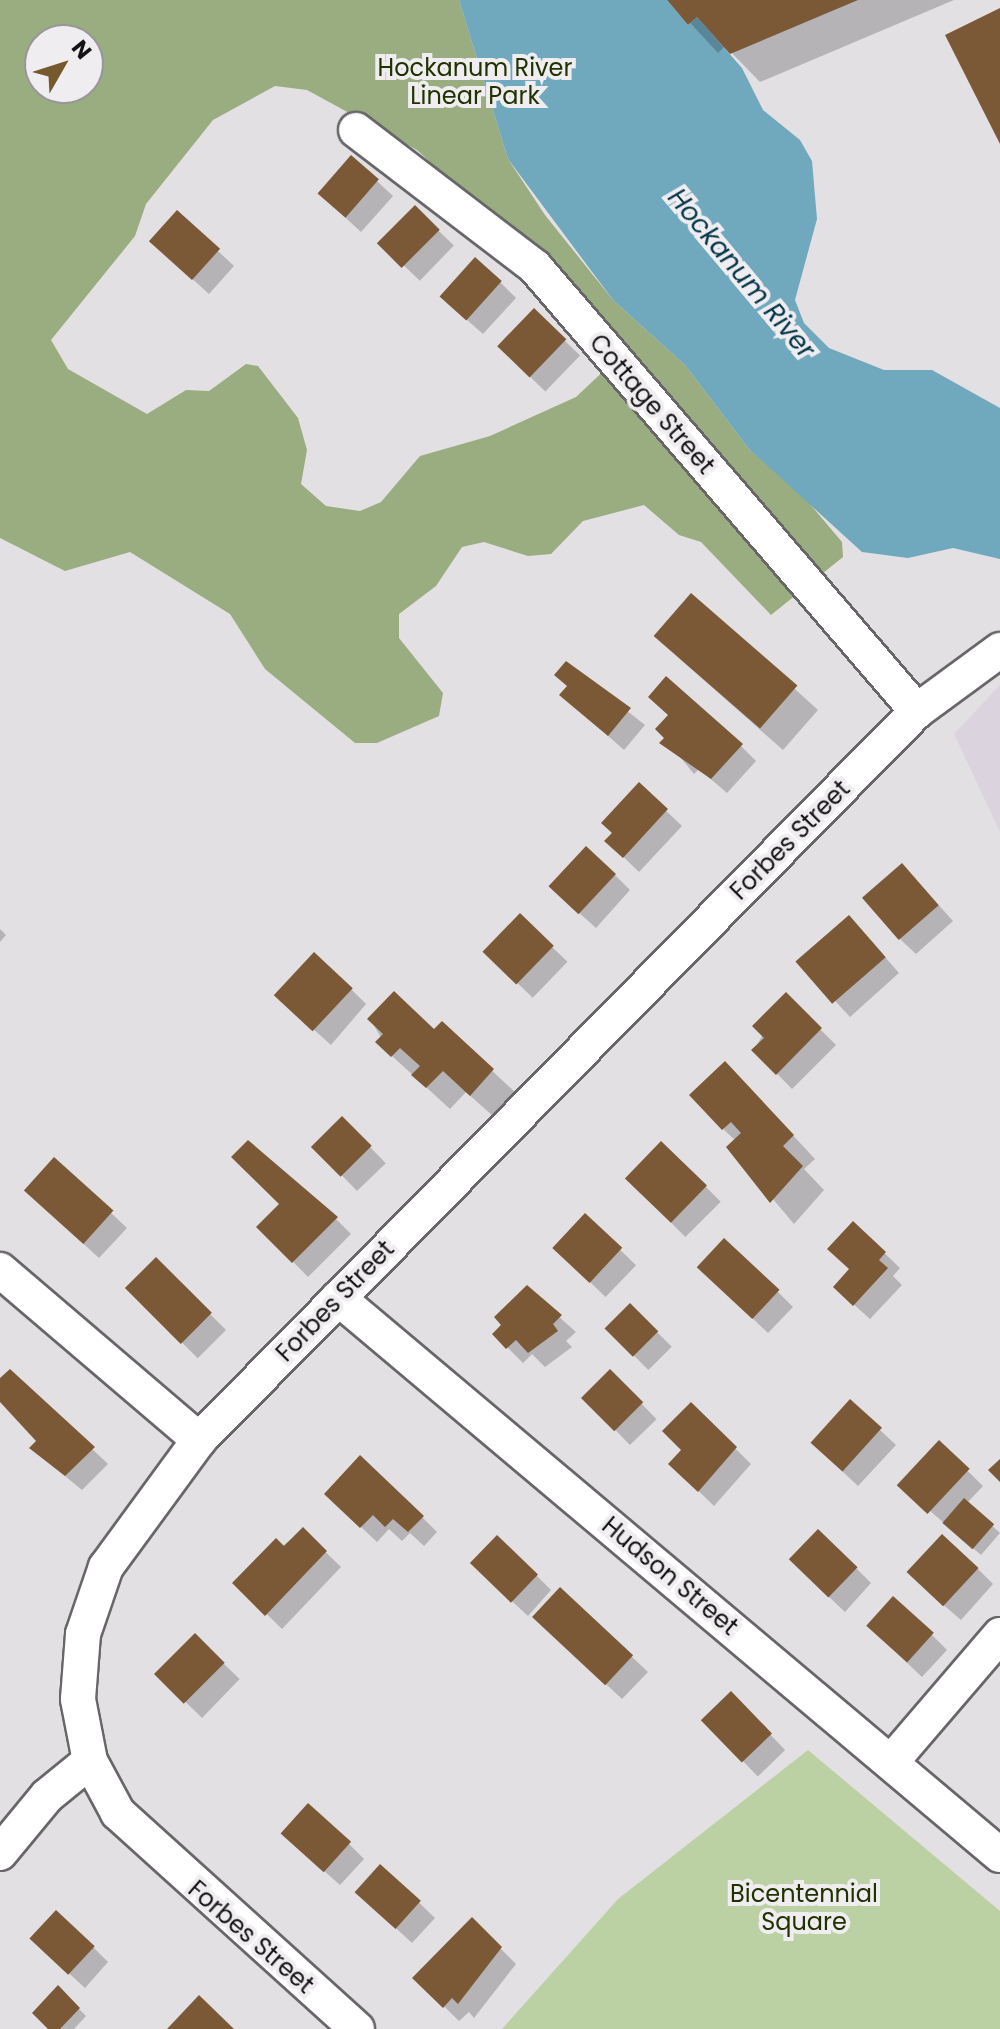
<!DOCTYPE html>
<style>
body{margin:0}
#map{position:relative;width:1000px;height:2029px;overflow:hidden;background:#e3e0e4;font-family:Poppins,sans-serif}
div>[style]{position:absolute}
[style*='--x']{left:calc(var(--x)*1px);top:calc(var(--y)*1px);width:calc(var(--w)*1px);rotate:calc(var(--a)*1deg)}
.built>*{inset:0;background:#dbd3dd}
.green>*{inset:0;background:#bcd1a3}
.forest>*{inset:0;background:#99ad80}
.water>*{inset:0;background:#70a8be}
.shadow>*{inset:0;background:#0003;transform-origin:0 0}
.building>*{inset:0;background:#7b5937;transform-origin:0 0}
.roads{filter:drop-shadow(2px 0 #686669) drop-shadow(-2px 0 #686669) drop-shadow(0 2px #686669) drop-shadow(0 -2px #686669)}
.street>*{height:34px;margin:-17px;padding:0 17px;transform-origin:17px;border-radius:17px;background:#fff}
span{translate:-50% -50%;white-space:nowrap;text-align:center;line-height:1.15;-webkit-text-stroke:8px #f0edf1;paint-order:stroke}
.park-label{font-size:24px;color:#203200}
.street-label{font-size:24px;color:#151415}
.water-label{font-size:26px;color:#013647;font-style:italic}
.north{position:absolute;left:24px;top:24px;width:80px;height:80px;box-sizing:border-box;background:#f0edf1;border:2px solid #989699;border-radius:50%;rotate:51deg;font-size:22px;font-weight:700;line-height:32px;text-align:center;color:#151415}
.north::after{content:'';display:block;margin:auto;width:28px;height:36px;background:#75592c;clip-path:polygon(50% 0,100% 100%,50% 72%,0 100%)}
</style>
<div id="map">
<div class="built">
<i style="clip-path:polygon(1000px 685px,1000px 832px,954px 734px)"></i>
</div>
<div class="green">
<i style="clip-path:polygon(808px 1750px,1000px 1911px,1000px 2029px,502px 2029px,618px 1899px)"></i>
</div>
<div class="forest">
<i style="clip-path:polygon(evenodd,0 0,459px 0,508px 159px,545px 215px,613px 300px,685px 365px,749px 449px,804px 497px,842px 542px,843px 557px,771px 615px,701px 542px,679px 535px,644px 505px,583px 521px,551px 554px,528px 556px,484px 542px,462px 547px,436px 586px,399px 614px,399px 638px,443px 693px,439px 716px,377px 743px,355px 743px,265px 669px,230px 614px,130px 552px,65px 571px,0 538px,0 0,40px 40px,88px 40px,88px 88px,40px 88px,40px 40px,0 0,275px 86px,307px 90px,417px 150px,524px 248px,610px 365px,576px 397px,490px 436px,420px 456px,381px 502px,360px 511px,326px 506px,301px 484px,307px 450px,298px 418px,258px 366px,246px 364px,209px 391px,186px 390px,147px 414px,68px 369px,51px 340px,135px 236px,146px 204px,213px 120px,275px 86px)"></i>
</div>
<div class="water">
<i style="clip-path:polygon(459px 0,667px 0,688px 25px,697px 17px,742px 68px,763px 110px,800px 140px,812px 161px,817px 219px,795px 300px,804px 323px,829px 348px,884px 370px,932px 370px,1000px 408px,1000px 559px,953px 548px,908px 558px,862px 552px,749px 449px,685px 365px,613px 300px,508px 159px)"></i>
</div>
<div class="shadow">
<i style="clip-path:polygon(669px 0,954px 0,760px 82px,725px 46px,718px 53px)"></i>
<i style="clip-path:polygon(351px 157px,393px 196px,361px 232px,335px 208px)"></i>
<i style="left:415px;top:208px;width:54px;height:49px;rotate:44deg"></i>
<i style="clip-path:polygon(177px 213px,234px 266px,209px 294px,167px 256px)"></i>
<i style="clip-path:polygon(500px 282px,516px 298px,483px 334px,458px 312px)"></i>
<i style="left:534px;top:311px;width:64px;height:50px;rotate:44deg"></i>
<i style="clip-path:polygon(692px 596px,818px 710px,783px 750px,679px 658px)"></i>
<i style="clip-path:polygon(566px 663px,645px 725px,624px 750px,562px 695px,568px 687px)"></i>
<i style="clip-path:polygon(657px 729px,741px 746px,756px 761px,727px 793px,699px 769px,694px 774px)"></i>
<i style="clip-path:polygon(639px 785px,682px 826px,639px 872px,607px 841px)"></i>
<i style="clip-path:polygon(615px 875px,630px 890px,596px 928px,567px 902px)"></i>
<i style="clip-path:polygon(917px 881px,953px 921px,916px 954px,900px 939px)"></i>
<i style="left:520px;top:916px;width:66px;height:50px;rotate:44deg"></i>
<i style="clip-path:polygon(0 929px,6px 935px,0 942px)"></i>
<i style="clip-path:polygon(864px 933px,899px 973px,850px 1017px,799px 962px)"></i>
<i style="clip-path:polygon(351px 989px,366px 1004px,331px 1045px,293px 1011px)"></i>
<i style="clip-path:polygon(786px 995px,836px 1045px,792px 1089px,754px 1050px)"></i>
<i style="clip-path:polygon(370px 1019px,434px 1032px,442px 1024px,516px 1093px,494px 1117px,466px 1092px,450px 1109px,392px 1056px)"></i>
<i style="clip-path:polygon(747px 1086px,815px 1159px,804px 1169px,824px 1190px,794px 1224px,729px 1147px,736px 1141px,723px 1129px)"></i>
<i style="left:342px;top:1118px;width:63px;height:40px;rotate:46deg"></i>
<i style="left:662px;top:1143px;width:83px;height:50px;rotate:45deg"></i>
<i style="clip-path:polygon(54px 1159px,127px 1228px,99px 1258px,41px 1205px)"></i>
<i style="left:585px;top:1216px;width:71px;height:44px;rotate:44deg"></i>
<i style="clip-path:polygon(336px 1219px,351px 1234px,308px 1277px,259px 1227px)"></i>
<i style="clip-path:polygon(853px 1223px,900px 1268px,893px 1276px,902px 1285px,870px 1319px,851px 1302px)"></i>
<i style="left:156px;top:1260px;width:99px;height:40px;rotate:45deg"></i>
<i style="clip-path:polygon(699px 1267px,777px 1291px,793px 1307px,768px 1333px)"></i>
<i style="clip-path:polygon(527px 1288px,576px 1332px,566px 1341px,572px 1347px,545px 1367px,532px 1354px,523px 1363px,494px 1334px)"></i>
<i style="left:630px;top:1305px;width:59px;height:33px;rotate:45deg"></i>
<i style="clip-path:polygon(10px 1371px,108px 1464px,82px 1490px,31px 1448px,39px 1441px,0 1400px,0 1380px)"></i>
<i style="left:610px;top:1371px;width:67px;height:37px;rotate:46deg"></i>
<i style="clip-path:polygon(850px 1402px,896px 1445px,858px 1486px,828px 1458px)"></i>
<i style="clip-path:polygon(691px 1405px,751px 1464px,714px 1506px,671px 1464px,684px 1450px)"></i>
<i style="clip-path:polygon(939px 1443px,983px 1486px,967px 1503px,1000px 1533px,981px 1555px,899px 1484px)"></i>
<i style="clip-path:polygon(342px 1509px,422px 1517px,437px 1532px,424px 1546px,410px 1533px,402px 1541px,389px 1529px,377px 1542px)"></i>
<i style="clip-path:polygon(303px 1530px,341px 1567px,282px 1629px,235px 1583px)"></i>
<i style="clip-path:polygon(856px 1568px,871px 1583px,845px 1612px,807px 1576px)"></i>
<i style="clip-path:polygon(978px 1569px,993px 1584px,961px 1620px,925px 1589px)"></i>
<i style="clip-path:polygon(536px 1575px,551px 1590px,528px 1616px,488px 1579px)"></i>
<i style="clip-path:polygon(560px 1589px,648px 1672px,622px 1699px,550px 1632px)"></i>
<i style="clip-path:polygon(932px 1635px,947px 1650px,922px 1677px,883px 1640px)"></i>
<i style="left:195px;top:1636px;width:62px;height:54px;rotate:44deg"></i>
<i style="left:731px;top:1694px;width:78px;height:38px;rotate:46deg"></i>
<i style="clip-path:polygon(349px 1844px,364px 1859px,340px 1885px,298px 1848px)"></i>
<i style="clip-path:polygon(381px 1866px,435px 1918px,412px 1943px,373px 1907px)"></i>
<i style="clip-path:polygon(472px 1920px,516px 1964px,474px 2018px,469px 2012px,459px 2021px,415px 1978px)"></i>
<i style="clip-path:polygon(93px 1947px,108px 1962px,85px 1988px,48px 1954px)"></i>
<i style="clip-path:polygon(58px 1988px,86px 2016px,74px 2029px,51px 2029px)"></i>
</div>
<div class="building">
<i style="clip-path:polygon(667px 0,858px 0,730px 54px,697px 17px,688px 25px)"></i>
<i style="clip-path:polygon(1000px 8px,1000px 144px,945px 35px)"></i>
<i style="left:351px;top:155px;width:37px;height:51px;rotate:41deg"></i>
<i style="left:415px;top:205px;width:35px;height:54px;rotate:45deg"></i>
<i style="left:177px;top:210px;width:58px;height:42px;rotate:42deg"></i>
<i style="left:475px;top:257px;width:36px;height:53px;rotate:42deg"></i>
<i style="left:534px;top:308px;width:45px;height:53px;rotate:44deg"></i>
<i style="left:691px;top:593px;width:141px;height:57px;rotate:41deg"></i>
<i style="clip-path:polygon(566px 661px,631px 708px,608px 736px,559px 695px,567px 686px,554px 675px)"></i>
<i style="clip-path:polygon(666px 676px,743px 744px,711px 779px,659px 743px,664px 738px,655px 729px,668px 715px,648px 697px)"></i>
<i style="clip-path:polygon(639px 782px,668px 809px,623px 858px,604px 841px,612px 833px,601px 823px)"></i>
<i style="left:586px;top:846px;width:41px;height:55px;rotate:43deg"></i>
<i style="left:902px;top:863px;width:56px;height:53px;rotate:49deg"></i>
<i style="left:520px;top:913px;width:47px;height:54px;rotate:44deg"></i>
<i style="left:849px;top:915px;width:56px;height:71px;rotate:49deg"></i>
<i style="left:314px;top:952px;width:53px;height:59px;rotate:43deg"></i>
<i style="clip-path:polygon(394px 991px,434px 1029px,442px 1021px,494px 1069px,470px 1096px,443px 1071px,426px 1088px,411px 1075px,420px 1066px,400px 1048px,391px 1057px,375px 1042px,383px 1034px,367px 1019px)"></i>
<i style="clip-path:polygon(786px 992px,822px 1028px,776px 1075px,751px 1050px,764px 1038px,752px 1026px)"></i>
<i style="clip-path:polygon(725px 1061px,794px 1135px,783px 1146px,803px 1166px,770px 1203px,726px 1147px,741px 1133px,731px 1122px,722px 1130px,689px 1095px)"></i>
<i style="left:342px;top:1116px;width:42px;height:44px;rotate:45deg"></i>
<i style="clip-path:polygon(248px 1140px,338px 1217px,292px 1263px,256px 1227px,279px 1204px,231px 1157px)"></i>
<i style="left:661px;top:1141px;width:64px;height:52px;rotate:44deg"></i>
<i style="left:54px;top:1157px;width:80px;height:45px;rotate:42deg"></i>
<i style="left:585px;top:1213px;width:51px;height:48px;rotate:43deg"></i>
<i style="clip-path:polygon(853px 1221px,886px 1252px,879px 1260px,888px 1268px,853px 1306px,833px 1287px,849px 1269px,827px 1249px)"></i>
<i style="left:724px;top:1238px;width:76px;height:40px;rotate:43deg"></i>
<i style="left:156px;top:1257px;width:79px;height:44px;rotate:45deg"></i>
<i style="clip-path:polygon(527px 1285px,562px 1315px,553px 1324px,558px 1331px,528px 1353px,516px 1340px,506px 1349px,492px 1334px,501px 1325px,494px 1317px)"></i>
<i style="left:630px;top:1303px;width:40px;height:36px;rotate:45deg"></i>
<i style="clip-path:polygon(10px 1369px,95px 1447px,65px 1476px,29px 1448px,36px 1441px,0 1402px,0 1378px)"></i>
<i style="left:610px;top:1369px;width:47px;height:41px;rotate:45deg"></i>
<i style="left:850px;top:1399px;width:43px;height:59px;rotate:42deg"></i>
<i style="clip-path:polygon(691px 1402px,737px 1447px,698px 1492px,668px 1464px,681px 1450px,662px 1431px)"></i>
<i style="left:939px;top:1440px;width:42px;height:62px;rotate:43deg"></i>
<i style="clip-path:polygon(360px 1455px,424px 1516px,408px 1532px,393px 1519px,385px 1527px,373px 1515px,360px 1528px,324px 1494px)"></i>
<i style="clip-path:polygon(1000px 1459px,1000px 1482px,988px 1470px)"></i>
<i style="left:964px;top:1498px;width:40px;height:33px;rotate:41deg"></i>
<i style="clip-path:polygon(303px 1527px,327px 1551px,265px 1616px,232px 1583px,276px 1538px,284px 1546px)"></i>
<i style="left:818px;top:1529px;width:55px;height:42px;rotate:44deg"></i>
<i style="left:942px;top:1534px;width:50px;height:52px;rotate:43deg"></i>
<i style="left:497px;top:1535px;width:57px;height:39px;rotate:44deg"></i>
<i style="left:560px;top:1587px;width:100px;height:41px;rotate:43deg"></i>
<i style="left:893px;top:1596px;width:55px;height:40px;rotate:42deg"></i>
<i style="left:195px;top:1633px;width:42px;height:58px;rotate:45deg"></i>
<i style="left:731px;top:1691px;width:59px;height:42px;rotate:46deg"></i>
<i style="left:308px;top:1803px;width:58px;height:41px;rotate:42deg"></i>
<i style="left:380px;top:1864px;width:55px;height:38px;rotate:42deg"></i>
<i style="left:56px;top:1910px;width:53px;height:39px;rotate:43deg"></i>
<i style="clip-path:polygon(472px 1917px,502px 1947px,458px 2004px,452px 1998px,443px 2008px,412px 1978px)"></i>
<i style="clip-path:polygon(58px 1985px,80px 2008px,60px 2029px,48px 2029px,32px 2013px)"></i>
<i style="clip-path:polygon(199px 1995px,234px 2029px,167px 2029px)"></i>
</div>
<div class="roads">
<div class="street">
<i style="--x:356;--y:130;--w:225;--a:37.4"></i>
<i style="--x:535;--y:267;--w:586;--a:49.29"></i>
<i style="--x:0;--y:1270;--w:262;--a:40.5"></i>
<i style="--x:338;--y:1298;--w:865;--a:40.08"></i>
<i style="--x:892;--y:1761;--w:166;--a:-49.4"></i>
<i style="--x:0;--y:1853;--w:74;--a:-50.5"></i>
<i style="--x:47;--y:1796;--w:55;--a:-39.1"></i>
<i style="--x:357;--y:2029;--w:322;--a:-137.9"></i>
<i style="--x:118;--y:1813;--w:59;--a:-118.3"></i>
<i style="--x:90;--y:1761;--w:63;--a:-101"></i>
<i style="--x:78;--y:1699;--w:65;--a:-85.6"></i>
<i style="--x:83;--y:1634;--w:71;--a:-71.1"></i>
<i style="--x:106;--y:1567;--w:157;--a:-53.8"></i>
<i style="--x:199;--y:1440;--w:1023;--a:-45.44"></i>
<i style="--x:917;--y:711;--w:103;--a:-36.3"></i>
</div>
</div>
<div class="park-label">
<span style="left:475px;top:82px">Hockanum River<br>Linear Park</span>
<span style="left:804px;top:1908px">Bicentennial<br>Square</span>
</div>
<div class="street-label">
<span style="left:652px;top:404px;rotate:49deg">Cottage Street</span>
<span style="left:790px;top:840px;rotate:-45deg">Forbes Street</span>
<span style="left:335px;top:1301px;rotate:-46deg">Forbes Street</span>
<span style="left:670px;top:1576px;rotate:40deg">Hudson Street</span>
<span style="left:251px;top:1937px;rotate:41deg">Forbes Street</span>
</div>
<div class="water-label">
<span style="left:741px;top:274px;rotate:50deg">Hockanum River</span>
</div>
<div class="north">N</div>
</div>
